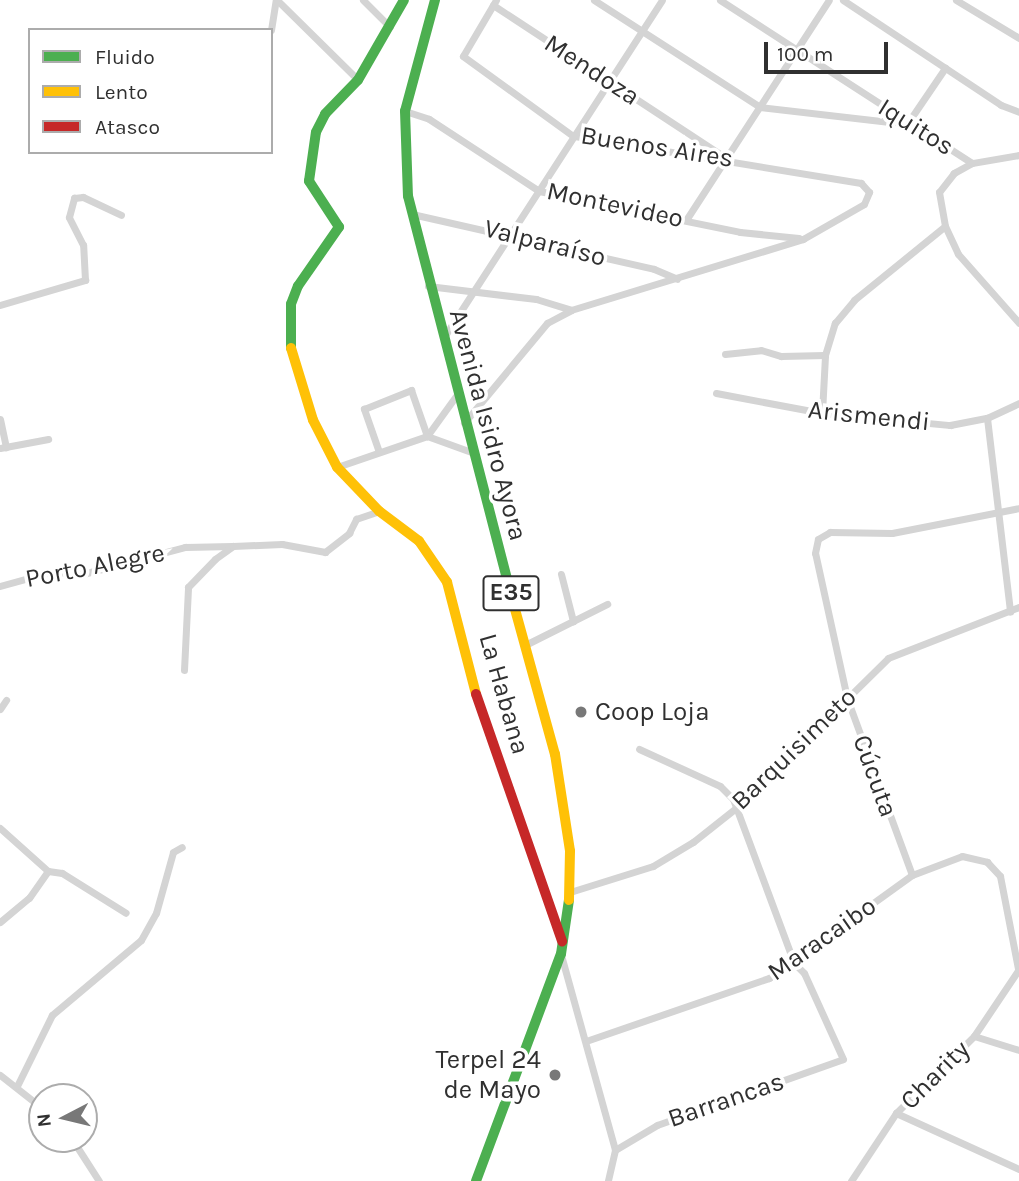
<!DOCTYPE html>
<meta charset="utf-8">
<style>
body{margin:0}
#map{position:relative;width:1019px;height:1181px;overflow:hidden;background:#fff;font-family:Karla,sans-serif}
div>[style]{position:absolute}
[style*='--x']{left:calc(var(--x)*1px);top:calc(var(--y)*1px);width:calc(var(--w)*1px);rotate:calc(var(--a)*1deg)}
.street>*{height:7px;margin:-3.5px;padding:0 3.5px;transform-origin:3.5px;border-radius:3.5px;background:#d4d4d4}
.fast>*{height:10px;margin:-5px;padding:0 5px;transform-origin:5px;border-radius:5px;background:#4caf50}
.slow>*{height:10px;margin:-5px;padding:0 5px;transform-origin:5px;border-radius:5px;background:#ffc107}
.jam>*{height:10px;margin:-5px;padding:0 5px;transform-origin:5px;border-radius:5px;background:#c62828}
.dots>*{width:19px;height:19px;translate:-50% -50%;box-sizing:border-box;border:4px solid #fff;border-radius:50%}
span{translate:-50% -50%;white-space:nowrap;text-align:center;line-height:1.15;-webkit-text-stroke:7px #fff;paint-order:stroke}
.shield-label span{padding:2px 5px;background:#fff;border:2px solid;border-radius:5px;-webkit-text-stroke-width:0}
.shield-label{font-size:24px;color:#303030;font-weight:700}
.street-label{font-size:26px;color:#303030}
.poi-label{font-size:26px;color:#303030}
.left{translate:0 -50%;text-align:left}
.right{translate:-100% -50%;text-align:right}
.legend{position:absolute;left:28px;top:28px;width:245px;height:126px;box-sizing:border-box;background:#fff;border:2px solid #acacac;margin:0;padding:9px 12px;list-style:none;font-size:21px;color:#303030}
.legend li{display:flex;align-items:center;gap:14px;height:35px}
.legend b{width:35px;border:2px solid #acacac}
.north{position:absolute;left:28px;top:1083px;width:70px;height:70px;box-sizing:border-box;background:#fff;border:2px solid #acacac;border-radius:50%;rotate:263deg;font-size:19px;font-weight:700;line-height:28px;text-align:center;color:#303030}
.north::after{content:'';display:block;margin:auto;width:24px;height:32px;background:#787878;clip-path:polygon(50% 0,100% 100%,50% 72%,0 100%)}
.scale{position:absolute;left:764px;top:42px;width:124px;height:32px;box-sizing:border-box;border:4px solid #303030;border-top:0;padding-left:9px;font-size:21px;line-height:24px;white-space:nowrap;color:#303030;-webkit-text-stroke:5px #fff;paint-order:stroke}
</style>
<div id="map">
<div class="street">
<i style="--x:277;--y:0;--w:114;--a:44.6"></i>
<i style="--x:363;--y:0;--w:38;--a:45"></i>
<i style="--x:594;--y:0;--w:197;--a:32.8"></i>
<i style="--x:760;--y:107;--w:148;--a:6.6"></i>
<i style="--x:720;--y:0;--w:300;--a:32.9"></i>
<i style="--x:843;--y:0;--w:190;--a:33.6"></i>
<i style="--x:1001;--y:105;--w:19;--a:21"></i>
<i style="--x:956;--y:0;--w:74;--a:31.1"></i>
<i style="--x:493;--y:5;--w:275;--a:33.3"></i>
<i style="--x:271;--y:30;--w:30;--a:-81"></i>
<i style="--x:405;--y:111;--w:25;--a:18"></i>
<i style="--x:429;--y:119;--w:131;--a:33.2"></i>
<i style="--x:539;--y:191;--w:205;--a:11.5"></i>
<i style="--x:740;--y:232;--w:59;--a:5.8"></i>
<i style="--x:907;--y:124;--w:68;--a:-55.8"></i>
<i style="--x:1019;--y:155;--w:48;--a:170.3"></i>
<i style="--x:972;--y:163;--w:21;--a:151"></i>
<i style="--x:954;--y:173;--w:24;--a:128"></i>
<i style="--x:939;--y:192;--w:35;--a:80"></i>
<i style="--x:945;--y:226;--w:31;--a:65"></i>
<i style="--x:958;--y:254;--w:92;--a:48.5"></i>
<i style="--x:412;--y:214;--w:248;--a:12.8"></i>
<i style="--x:654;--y:269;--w:25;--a:23"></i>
<i style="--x:686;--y:220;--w:262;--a:-57"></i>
<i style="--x:428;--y:286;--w:109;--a:6.9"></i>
<i style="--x:536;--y:299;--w:37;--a:17"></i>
<i style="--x:0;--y:305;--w:89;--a:-16.4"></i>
<i style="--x:85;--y:280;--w:35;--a:-93"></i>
<i style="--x:83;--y:245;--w:31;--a:-117"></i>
<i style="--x:69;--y:217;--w:20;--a:-75"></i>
<i style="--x:74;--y:198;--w:9;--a:-6"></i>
<i style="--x:83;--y:197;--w:42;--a:25.3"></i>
<i style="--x:444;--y:337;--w:401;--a:-57.1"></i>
<i style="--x:725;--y:354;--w:36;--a:-6"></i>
<i style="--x:761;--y:350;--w:21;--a:17"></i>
<i style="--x:781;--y:356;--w:44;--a:-1.3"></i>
<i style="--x:716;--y:393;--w:108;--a:10.7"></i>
<i style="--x:822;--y:413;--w:129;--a:5.4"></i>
<i style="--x:950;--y:425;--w:38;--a:-11"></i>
<i style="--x:987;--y:418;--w:35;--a:-25"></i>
<i style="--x:822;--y:413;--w:58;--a:-87"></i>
<i style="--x:825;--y:355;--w:34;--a:-73"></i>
<i style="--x:835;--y:323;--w:30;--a:-50"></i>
<i style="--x:854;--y:300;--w:117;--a:-39.1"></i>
<i style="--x:987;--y:418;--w:195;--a:83.2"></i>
<i style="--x:0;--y:419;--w:29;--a:78"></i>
<i style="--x:464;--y:423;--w:130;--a:-50.3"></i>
<i style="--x:547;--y:323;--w:27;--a:-28"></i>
<i style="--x:571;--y:310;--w:243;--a:-17"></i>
<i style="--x:803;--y:239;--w:70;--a:-29.8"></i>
<i style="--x:864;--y:204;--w:13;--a:-67"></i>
<i style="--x:869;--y:192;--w:12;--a:-132"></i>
<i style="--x:861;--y:183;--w:292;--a:-170.7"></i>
<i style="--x:573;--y:136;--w:136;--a:-144"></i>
<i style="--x:463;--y:56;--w:65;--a:-59.5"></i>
<i style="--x:427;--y:436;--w:49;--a:-54.1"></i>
<i style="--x:0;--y:448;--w:49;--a:-10.6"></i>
<i style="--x:379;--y:452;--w:46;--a:-109.2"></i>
<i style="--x:364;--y:409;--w:51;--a:-22"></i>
<i style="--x:411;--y:390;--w:49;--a:70.8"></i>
<i style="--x:337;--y:467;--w:95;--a:-19"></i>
<i style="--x:427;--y:436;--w:47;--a:20"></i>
<i style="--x:561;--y:574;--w:49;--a:75.7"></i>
<i style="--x:0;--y:586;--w:52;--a:-15.6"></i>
<i style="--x:50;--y:572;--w:33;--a:3"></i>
<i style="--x:83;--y:574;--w:106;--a:-14.8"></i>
<i style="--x:185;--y:547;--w:47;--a:-1.2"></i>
<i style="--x:525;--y:645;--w:92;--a:-26.6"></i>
<i style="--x:184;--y:670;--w:83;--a:-87.2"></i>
<i style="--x:188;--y:587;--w:39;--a:-46"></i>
<i style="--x:215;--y:559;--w:22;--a:-36"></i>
<i style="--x:233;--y:546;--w:49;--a:-2.3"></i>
<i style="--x:282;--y:544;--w:44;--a:10.5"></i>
<i style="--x:325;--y:552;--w:31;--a:-38"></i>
<i style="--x:349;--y:533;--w:16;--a:-63"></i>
<i style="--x:356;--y:519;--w:24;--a:-19"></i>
<i style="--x:0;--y:709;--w:11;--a:-56"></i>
<i style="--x:0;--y:828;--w:64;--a:41.9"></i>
<i style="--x:48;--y:871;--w:14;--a:8"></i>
<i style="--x:62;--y:873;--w:75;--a:32"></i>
<i style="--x:912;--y:875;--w:189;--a:-110.2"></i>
<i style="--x:847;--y:698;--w:148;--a:-102.4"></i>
<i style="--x:815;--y:553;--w:14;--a:-78"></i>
<i style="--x:818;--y:539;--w:14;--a:-30"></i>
<i style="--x:830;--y:532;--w:62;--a:0.9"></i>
<i style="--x:892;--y:533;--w:129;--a:-11.1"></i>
<i style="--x:570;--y:892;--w:87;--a:-17.4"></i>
<i style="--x:653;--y:866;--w:47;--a:-31"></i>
<i style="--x:693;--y:842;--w:56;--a:-38.5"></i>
<i style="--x:737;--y:807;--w:212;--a:-44.6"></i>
<i style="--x:888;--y:658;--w:141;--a:-21.3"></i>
<i style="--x:0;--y:922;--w:38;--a:-40"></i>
<i style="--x:29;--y:898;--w:33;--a:-55"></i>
<i style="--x:561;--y:955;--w:202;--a:74.5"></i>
<i style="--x:615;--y:1150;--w:32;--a:103"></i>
<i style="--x:974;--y:1036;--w:47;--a:17.3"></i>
<i style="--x:586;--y:1041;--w:194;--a:-19"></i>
<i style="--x:769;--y:978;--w:176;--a:-35.8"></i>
<i style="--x:912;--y:875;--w:53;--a:-20.8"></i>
<i style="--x:962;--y:856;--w:26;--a:13"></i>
<i style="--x:987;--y:862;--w:19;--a:47"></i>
<i style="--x:1000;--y:876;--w:95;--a:79"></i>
<i style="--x:0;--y:1075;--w:53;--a:38.2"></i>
<i style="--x:17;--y:1086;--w:79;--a:-63.8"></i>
<i style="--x:52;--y:1015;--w:116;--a:-40.1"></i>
<i style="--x:141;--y:940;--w:31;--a:-61"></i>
<i style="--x:156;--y:913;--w:63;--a:-74.4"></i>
<i style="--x:173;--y:852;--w:10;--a:-29"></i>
<i style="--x:896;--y:1113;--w:135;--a:24.5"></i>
<i style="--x:72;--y:1139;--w:50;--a:57.3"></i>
<i style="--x:615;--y:1150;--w:49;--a:-30.8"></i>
<i style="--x:657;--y:1125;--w:197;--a:-19.5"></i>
<i style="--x:843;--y:1059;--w:94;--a:-114.4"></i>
<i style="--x:804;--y:973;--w:14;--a:-135"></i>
<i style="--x:794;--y:963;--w:175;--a:-110.4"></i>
<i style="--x:733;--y:799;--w:18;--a:-135"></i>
<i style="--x:720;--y:786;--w:89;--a:-155.4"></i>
<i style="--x:851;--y:1181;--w:82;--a:-56.5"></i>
<i style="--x:896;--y:1113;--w:110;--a:-44.6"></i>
<i style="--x:974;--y:1036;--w:81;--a:-56.1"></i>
</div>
<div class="fast">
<i style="--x:435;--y:0;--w:115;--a:105.1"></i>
<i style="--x:405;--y:111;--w:85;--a:88"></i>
<i style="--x:408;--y:196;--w:419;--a:75.5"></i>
<i style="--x:291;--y:348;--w:44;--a:-90"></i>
<i style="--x:291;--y:304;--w:19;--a:-69"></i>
<i style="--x:298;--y:286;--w:72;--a:-55.2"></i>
<i style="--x:339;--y:227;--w:55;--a:-123.1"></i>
<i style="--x:309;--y:181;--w:49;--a:-81.9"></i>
<i style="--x:316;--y:132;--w:20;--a:-63"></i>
<i style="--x:325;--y:114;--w:47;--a:-45.9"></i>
<i style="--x:358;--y:80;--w:92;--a:-60.1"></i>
<i style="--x:476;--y:1181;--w:242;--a:-69.5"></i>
<i style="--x:561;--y:954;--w:55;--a:-81.6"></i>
</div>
<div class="slow">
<i style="--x:291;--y:348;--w:75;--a:73"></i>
<i style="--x:313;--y:420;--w:53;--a:62.9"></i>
<i style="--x:337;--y:467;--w:61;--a:46.3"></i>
<i style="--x:379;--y:511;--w:50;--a:36.9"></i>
<i style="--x:419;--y:541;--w:50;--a:55.7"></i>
<i style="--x:447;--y:582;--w:116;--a:75.5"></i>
<i style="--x:513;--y:602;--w:158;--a:74.6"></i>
<i style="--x:555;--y:754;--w:98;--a:81.2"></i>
<i style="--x:570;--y:851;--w:49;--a:91.2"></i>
</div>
<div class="jam">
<i style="--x:476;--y:694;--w:262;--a:70.8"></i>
</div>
<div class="dots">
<i style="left:581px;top:712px;background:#787878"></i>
<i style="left:555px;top:1075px;background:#787878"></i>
</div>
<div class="shield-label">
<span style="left:511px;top:593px">E35</span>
</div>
<div class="street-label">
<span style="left:592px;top:70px;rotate:33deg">Mendoza</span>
<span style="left:916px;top:127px;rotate:32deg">Iquitos</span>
<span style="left:657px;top:147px;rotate:9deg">Buenos Aires</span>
<span style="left:615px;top:205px;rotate:12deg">Montevideo</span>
<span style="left:545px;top:243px;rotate:14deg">Valparaíso</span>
<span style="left:869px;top:416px;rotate:6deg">Arismendi</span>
<span style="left:488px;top:425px;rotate:75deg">Avenida Isidro Ayora</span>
<span style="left:95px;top:566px;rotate:-11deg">Porto Alegre</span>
<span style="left:504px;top:694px;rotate:74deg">La Habana</span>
<span style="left:794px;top:749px;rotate:-44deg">Barquisimeto</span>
<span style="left:875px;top:776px;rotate:70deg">Cúcuta</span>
<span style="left:822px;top:939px;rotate:-35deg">Maracaibo</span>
<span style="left:935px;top:1075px;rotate:-45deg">Charity</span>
<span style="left:726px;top:1100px;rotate:-19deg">Barrancas</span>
</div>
<div class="poi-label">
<span class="left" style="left:595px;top:712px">Coop Loja</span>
<span class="right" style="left:541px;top:1075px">Terpel 24<br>de Mayo</span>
</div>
<ul class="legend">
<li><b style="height:9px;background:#4caf50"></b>Fluido</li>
<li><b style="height:9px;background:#ffc107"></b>Lento</li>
<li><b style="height:9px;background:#c62828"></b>Atasco</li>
</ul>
<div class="north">N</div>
<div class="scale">100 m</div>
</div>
